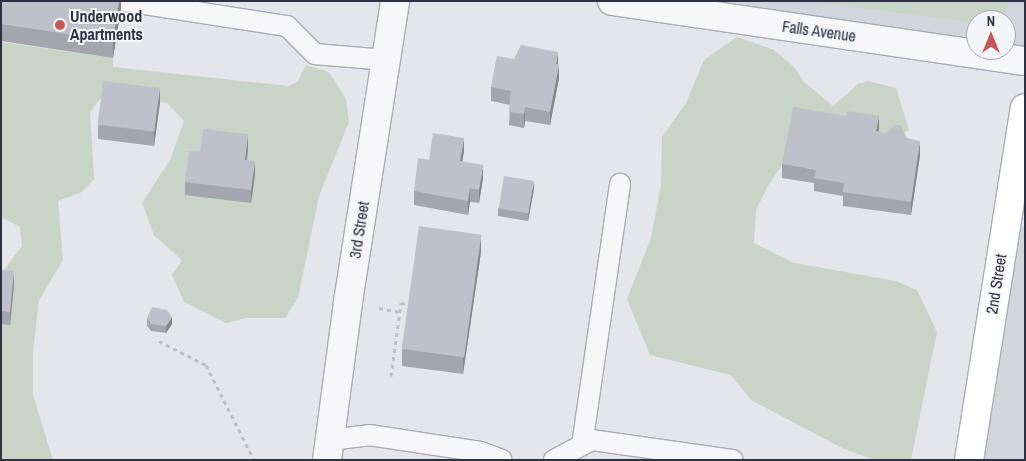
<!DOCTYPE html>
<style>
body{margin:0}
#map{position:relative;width:1026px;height:461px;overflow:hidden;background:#e4e6eb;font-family:"Archivo Narrow",sans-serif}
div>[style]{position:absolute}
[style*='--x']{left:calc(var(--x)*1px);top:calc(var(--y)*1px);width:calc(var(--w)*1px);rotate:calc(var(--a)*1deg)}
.built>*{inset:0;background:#d3d5dd}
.green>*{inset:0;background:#c8d4c6}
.path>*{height:3px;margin-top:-1.5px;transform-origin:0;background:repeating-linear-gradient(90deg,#bec0c6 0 4px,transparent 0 8px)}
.roads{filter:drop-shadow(1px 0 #a9acb5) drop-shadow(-1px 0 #a9acb5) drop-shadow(0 1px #a9acb5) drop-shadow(0 -1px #a9acb5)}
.lane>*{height:20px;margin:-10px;padding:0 10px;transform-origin:10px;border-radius:10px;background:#f7f7f9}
.street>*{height:28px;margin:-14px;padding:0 14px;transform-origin:14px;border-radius:14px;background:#f7f7f9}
.secondary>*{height:28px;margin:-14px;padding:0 14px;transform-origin:14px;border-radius:14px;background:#fff}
.wall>*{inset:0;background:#a4a6ae}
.shaded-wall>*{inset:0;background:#86878d}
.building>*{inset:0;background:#bfc1ca;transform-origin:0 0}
.dots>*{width:14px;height:14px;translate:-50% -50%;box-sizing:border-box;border:2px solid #f4f5f8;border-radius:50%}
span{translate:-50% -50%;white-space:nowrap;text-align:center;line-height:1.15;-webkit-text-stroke:4px #f4f5f8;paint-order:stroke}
.poi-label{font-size:16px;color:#2d3142;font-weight:700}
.left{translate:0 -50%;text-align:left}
.street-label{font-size:16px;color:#2d3142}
.frame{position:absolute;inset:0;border:2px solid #2d3142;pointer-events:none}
.north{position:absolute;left:966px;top:10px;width:50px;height:50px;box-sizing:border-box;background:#f4f5f8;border:1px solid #a4a7af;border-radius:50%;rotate:0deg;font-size:14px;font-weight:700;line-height:20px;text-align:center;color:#2d3142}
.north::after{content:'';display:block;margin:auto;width:18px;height:22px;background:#c45755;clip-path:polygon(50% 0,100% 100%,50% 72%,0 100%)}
</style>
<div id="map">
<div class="built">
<i style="clip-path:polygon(evenodd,612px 1px,1025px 1px,1025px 61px,612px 1px,976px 20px,1006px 20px,1006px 50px,976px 50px,976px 20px)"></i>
<i style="clip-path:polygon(1005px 225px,1025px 227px,1025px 460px,969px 460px)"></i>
</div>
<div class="green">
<i style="clip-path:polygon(810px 1px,1009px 1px,1004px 19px,976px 20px,976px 23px)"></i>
<i style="clip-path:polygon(737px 37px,774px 50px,794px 67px,804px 82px,833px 106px,858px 84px,868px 81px,896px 88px,909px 130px,878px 146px,790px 154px,769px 184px,756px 210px,754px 243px,794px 263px,896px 281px,917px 290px,937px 332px,911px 460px,875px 460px,844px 449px,751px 400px,731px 375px,650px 355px,627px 299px,651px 238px,661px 185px,662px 137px,686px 103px,704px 60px)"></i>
<i style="clip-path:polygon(1px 42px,113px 58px,113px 67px,289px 86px,298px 81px,306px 65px,329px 72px,346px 99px,349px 122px,319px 196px,298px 298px,285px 318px,246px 318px,226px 323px,184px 302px,172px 275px,182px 260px,154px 235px,142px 203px,170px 160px,184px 121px,167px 103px,103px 95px,90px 112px,94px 179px,82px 192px,58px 201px,63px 260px,39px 300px,33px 351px,33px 395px,53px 460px,1px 460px,1px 274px,22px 246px,20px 227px,1px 217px)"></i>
</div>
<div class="path">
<i style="--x:379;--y:308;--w:21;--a:11"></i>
<i style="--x:159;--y:341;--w:53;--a:27.1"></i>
<i style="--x:206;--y:365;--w:106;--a:63.2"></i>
<i style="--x:391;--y:376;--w:74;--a:-82.2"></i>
<i style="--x:401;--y:303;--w:9;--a:6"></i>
</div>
<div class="roads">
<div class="lane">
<i style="--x:125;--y:1;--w:164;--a:8.8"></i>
<i style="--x:287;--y:26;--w:40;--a:45"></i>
<i style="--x:315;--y:54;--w:71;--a:4.8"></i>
<i style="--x:330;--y:440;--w:39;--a:-7"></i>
<i style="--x:369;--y:435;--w:113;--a:8.6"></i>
<i style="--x:481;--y:452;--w:22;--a:21"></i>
<i style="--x:582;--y:445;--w:264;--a:-81.7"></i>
<i style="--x:554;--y:460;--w:43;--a:-27.8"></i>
<i style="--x:592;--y:440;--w:142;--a:8.1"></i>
</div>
<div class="street">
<i style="--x:612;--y:1;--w:417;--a:8.3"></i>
<i style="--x:327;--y:460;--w:159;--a:-82.4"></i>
<i style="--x:348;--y:302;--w:305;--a:-81.1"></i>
</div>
<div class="secondary">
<i style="--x:969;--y:460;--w:356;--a:-81"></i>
</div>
</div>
<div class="wall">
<i style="clip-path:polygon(1px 1px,121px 1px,121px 8px,113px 58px,1px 41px)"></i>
<i style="clip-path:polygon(514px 59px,558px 65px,559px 78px,550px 125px,525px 121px,524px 128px,509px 125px,510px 105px,491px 101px,491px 87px)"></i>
<i style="clip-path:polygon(160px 102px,154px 146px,98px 139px,98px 125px)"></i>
<i style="clip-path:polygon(879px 129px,878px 132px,907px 138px,920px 155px,911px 215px,843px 206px,843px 196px,814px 191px,814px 183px,782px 178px,782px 164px)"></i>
<i style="clip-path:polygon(248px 148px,247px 160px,255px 174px,251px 203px,185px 195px,185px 182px)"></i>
<i style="clip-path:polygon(464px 151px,462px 162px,483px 178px,479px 203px,470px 202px,468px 215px,414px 205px,414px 191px,429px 160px)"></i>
<i style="clip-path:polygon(534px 189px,528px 221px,498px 216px,498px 208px)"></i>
<i style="clip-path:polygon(481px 252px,463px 374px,402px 366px,402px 349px)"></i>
<i style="clip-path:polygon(1px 270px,14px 284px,10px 325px,1px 324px)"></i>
<i style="clip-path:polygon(147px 318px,172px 324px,166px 333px,151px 331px,147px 326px)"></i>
</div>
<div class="shaded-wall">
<i style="clip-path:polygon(119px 1px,121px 1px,121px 8px,113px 58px,113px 41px)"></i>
<i style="clip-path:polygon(558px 52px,558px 65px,556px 64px)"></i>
<i style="clip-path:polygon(559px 65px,559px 78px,550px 125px,550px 112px)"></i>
<i style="clip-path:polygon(160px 88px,160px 102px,154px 146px,154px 133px)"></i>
<i style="clip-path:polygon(525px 107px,525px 121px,524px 128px,524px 114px)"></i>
<i style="clip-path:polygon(879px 116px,879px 129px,876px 145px,876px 131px)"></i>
<i style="clip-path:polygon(248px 134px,248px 148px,245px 173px,245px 160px)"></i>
<i style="clip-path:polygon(464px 138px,464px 151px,460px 175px,460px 161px)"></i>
<i style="clip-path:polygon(920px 141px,920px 155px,911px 215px,911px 202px)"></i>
<i style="clip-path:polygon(255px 161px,255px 174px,251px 203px,251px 190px)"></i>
<i style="clip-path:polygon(483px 165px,483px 178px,479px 203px,479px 190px)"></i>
<i style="clip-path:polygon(534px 181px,534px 189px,528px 221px,528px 214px)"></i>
<i style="clip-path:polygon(470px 188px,470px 202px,468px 215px,468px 201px)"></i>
<i style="clip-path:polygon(481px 235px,481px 252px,463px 374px,463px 357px)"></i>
<i style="clip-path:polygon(14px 271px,14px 284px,10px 325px,10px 312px)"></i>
<i style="clip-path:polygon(172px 317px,172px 324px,166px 333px,166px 326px)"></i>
</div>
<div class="building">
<i style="clip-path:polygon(1px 1px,119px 1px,113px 41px,1px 24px)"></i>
<i style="clip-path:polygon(521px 45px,558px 52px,556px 64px,559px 65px,550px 112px,525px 107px,524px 114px,509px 112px,511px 91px,491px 87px,497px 56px,514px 59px)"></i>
<i style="left:103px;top:81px;width:57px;height:44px;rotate:7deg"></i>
<i style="clip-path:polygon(793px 107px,846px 116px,847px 111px,879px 116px,876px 131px,886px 133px,895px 125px,900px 125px,907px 138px,920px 141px,911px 202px,843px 192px,844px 183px,814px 178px,816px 170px,782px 164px)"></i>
<i style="clip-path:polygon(203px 129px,248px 134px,245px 160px,255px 161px,251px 190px,185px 182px,189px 151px,200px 152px)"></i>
<i style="clip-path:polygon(433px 133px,464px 138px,460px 161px,483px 165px,479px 190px,470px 188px,468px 201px,414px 191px,418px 158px,429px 160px)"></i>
<i style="left:504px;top:176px;width:30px;height:33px;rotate:9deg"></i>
<i style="left:419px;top:226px;width:63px;height:124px;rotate:8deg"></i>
<i style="clip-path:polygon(1px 270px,14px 271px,10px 312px,1px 311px)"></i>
<i style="clip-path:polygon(152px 307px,167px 310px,172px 317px,166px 326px,151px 324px,147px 318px)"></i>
</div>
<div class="dots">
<i style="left:60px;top:25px;background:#c45755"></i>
</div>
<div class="poi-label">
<span class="left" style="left:70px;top:25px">Underwood<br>Apartments</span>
</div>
<div class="street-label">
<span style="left:819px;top:31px;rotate:8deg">Falls Avenue</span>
<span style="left:359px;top:230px;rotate:-81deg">3rd Street</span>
<span style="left:996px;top:284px;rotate:-81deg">2nd Street</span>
</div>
<div class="frame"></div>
<div class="north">N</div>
</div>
